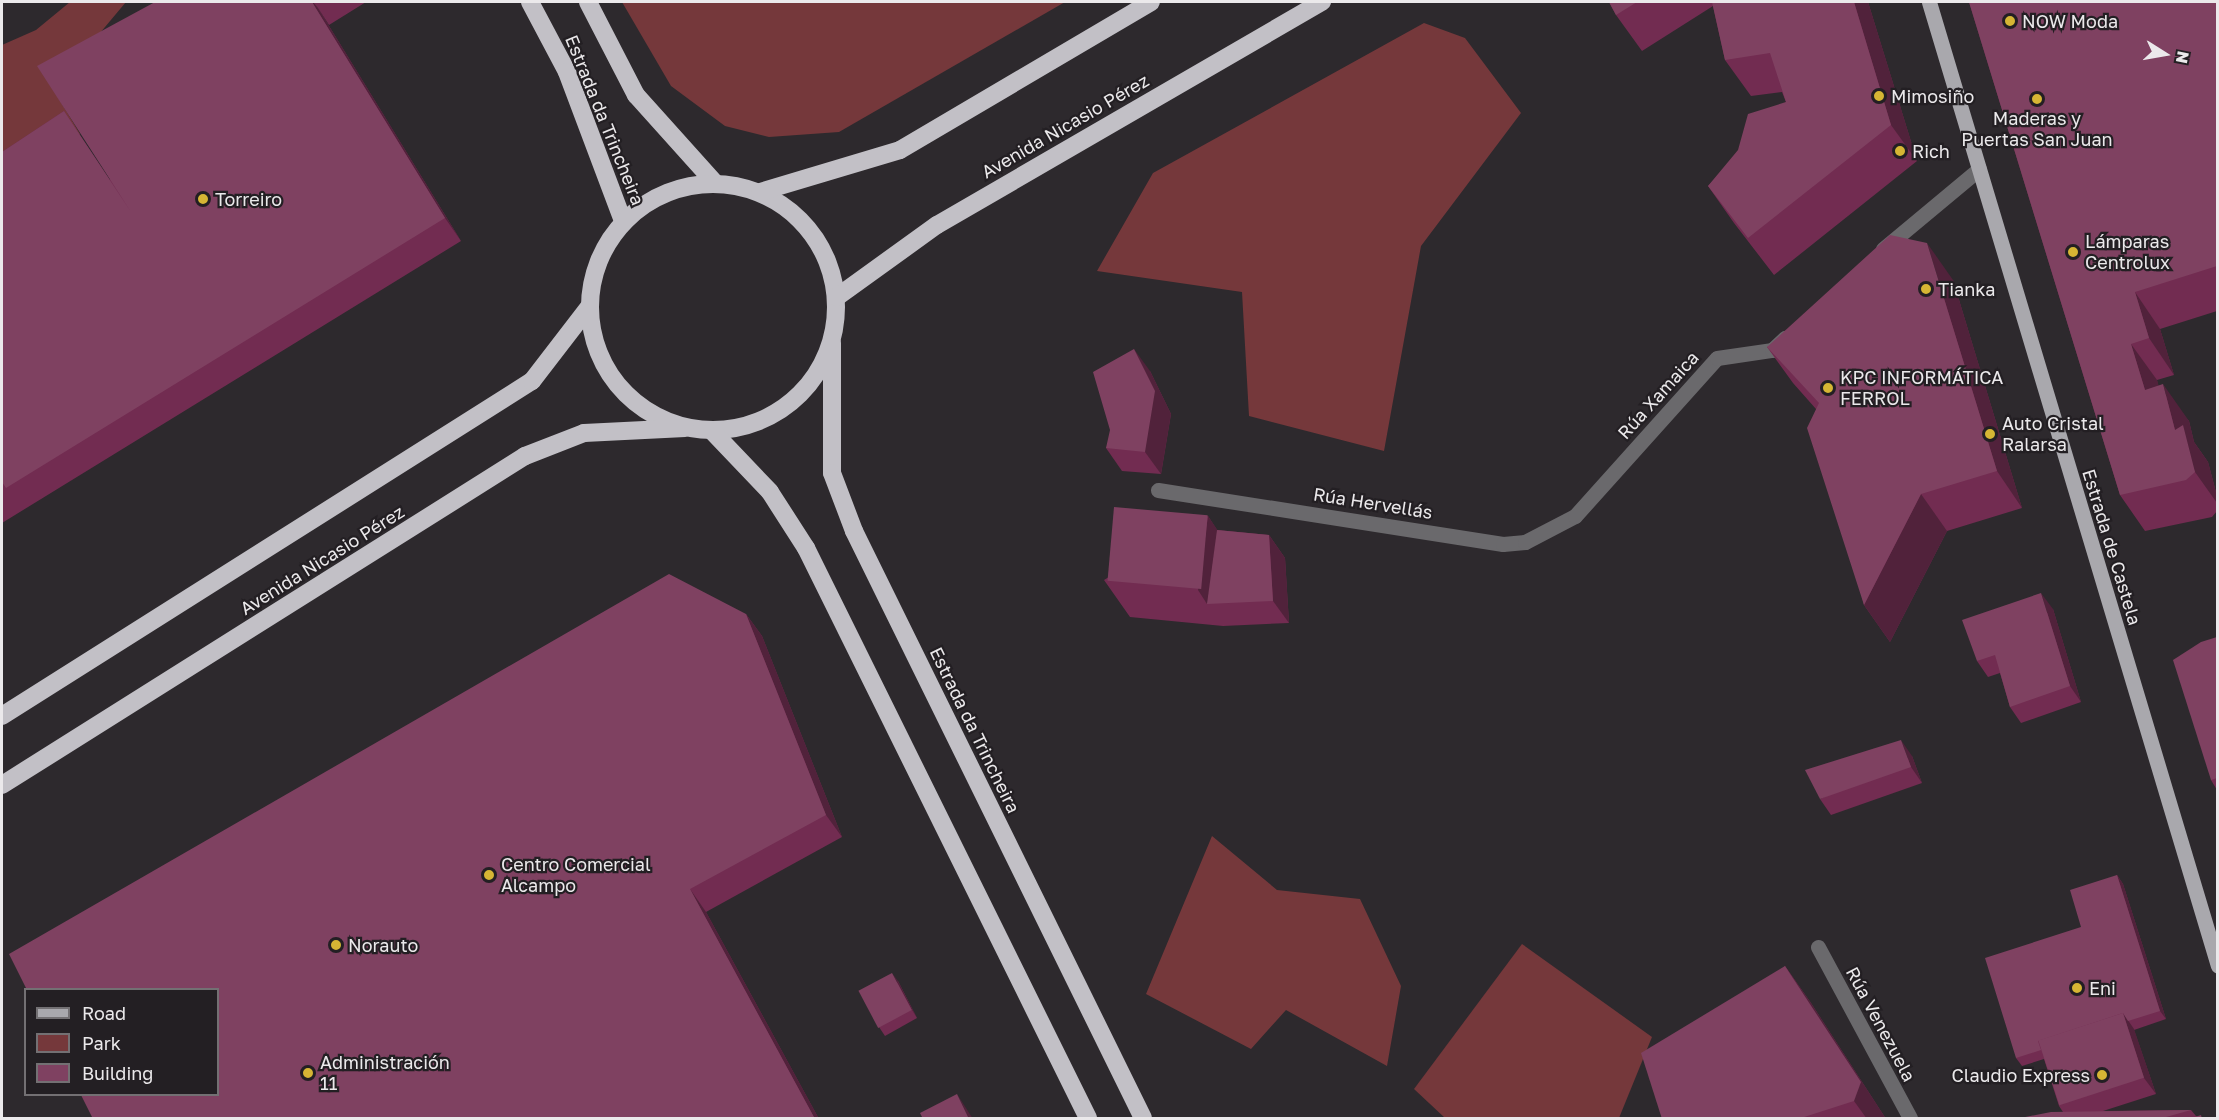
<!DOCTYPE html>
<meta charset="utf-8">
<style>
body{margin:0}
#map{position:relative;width:2219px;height:1120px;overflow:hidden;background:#2d292d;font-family:"Golos Text",sans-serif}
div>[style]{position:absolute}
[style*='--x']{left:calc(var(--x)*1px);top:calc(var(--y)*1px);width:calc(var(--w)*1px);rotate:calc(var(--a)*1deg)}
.green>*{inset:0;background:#75383b}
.street>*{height:15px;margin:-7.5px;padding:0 7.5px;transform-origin:7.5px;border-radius:7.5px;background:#6a696c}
.primary>*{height:15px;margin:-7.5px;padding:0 7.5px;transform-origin:7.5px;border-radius:7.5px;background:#a9a8ad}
.highway>*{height:18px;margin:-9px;padding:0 9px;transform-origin:9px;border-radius:9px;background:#c2c0c6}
.highway>.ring{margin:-9px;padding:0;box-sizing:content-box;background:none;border:18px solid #c2c0c6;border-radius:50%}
.wall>*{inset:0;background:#722c51}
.shaded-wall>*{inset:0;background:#51223b}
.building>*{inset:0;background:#7f4161;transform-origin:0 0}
.dots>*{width:16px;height:16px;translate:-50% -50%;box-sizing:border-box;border:3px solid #231f23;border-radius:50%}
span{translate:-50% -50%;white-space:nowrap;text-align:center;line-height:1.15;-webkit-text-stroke:4.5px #231f23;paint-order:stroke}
.poi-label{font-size:18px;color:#ebe9eb}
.left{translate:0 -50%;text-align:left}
.right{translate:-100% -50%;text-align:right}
.street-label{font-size:18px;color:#ebe9eb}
.frame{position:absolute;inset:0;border:3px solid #ebe9eb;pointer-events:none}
.legend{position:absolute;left:24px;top:988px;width:195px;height:108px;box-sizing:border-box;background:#231f23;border:2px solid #737073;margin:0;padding:8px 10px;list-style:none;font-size:18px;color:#ebe9eb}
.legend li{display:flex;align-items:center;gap:12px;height:30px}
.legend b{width:30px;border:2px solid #737073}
.north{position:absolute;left:2135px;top:24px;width:60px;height:60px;-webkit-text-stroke:4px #231f23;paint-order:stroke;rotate:101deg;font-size:16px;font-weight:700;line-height:24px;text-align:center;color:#ebe9eb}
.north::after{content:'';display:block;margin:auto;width:21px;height:27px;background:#ebe9eb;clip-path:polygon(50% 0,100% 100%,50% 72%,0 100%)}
</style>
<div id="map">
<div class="green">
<i style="clip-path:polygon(70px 2px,126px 2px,53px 89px,80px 134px,2px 185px,2px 45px,36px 30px)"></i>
<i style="clip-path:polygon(622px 2px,1065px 2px,839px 132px,769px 137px,725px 126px,671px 86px)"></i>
<i style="clip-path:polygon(1424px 23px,1465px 38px,1521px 113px,1421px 246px,1384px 451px,1249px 416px,1242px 292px,1097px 271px,1153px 173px)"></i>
<i style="clip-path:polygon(1212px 836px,1277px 890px,1360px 899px,1401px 986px,1387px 1066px,1286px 1010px,1251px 1049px,1146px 994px)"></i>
<i style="clip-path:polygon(1522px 944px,1652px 1037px,1619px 1118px,1445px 1118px,1414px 1089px)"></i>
</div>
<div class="street">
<i style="--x:1883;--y:249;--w:125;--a:-39.8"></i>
<i style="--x:1158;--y:490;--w:349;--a:8.9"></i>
<i style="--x:1503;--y:544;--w:22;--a:-5"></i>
<i style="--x:1525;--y:542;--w:56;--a:-27.5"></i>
<i style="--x:1575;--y:516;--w:212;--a:-48.1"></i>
<i style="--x:1717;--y:358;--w:56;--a:-8.3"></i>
<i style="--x:1772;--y:350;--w:18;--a:-43"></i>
<i style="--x:1818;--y:947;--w:194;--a:61.7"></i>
</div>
<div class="primary">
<i style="--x:1929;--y:2;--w:1006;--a:73.31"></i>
</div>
<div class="highway">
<i style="--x:530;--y:2;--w:79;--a:62.1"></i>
<i style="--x:567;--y:72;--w:159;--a:69.4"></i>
<i style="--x:588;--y:2;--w:105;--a:62.7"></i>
<i style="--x:636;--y:95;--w:118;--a:48.1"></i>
<i class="ring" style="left:590px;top:184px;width:228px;height:228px"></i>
<i style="--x:760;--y:192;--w:146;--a:-16.7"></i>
<i style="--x:900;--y:150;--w:291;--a:-30.5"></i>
<i style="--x:837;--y:297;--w:123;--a:-35.8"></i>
<i style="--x:937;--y:225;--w:445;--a:-30.1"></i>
<i style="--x:832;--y:343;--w:130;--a:90"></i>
<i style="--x:832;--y:473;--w:62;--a:69.2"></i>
<i style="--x:854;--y:531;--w:654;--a:63.79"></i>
<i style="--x:712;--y:431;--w:84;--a:46.4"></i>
<i style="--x:770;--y:492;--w:67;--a:57.3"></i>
<i style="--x:806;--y:548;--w:636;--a:63.68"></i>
<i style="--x:2;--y:716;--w:627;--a:-32.3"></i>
<i style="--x:532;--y:381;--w:93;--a:-52.4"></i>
<i style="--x:2;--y:785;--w:618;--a:-32.17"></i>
<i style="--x:525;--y:456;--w:63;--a:-21.3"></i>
<i style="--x:584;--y:433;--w:101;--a:-2.8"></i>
</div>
<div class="wall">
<i style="clip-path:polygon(155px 2px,366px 2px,329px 25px,318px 8px,461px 241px,2px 523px,2px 152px,64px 111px,110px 180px)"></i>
<i style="clip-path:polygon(1609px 2px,1868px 2px,1917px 161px,1774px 275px,1734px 223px,1708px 186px,1786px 102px,1782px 92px,1751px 96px,1725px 60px,1713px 6px,1642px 51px,1616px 15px)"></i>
<i style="clip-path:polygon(1969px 2px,2217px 2px,2217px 311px,2160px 329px,2174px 375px,2157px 380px,2158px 386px,2189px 421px,2194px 442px,2208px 462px,2217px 496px,2217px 511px,2212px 517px,2145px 531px,2120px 495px)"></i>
<i style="clip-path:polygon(1953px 280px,2022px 508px,1947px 531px,1890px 642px,1864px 605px,1816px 409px,1793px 383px,1767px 347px)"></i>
<i style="clip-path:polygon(1150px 371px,1171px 414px,1161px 474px,1122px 471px,1106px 448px)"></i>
<i style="clip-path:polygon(1208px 516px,1217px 530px,1269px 535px,1285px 558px,1289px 623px,1223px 626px,1130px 617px,1104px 580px)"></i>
<i style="clip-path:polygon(2053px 609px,2081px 702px,2021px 723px,2010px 707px,2000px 673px,1988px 677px,1977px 661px)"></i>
<i style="clip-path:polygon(746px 614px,762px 636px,842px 837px,706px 912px,819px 1119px,93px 1119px)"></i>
<i style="clip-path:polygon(2217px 637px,2217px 790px,2211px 780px)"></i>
<i style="clip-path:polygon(1912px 756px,1922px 783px,1831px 815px,1820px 799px)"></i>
<i style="clip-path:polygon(2117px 875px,2123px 884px,2166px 1019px,2134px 1030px,2156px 1094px,2103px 1111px,2191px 1110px,2196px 1116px,2203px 1119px,2015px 1119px,2063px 1112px,2059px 1106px,2044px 1059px,2022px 1066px,2016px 1058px,2081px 927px)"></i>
<i style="clip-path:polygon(1785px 966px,1811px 1003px,1886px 1119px,1662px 1119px)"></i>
<i style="clip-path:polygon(898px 981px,917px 1018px,885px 1036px,879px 1027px)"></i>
</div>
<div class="shaded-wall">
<i style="clip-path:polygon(312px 2px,313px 2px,318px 8px,461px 241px,445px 218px)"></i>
<i style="clip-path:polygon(1854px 2px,1868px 2px,1917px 161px,1891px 125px)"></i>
<i style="clip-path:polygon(1927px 243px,1953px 280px,2022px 508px,1997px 471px)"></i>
<i style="clip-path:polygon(2135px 292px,2160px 329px,2174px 375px,2149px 338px)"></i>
<i style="clip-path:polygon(2131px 344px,2157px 380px,2171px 427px,2145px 390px)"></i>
<i style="clip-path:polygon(1134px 349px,1150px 371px,1171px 414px,1161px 474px,1145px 452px)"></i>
<i style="clip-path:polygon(2163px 384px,2189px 421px,2194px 442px,2208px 462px,2217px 496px,2217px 503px,2195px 472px,2175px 430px)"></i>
<i style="clip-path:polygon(1921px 494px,1947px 531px,1890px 642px,1864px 605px)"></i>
<i style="clip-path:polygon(1208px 516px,1233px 553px,1207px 604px,1198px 590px)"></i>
<i style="clip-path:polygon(1269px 535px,1285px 558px,1289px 623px,1273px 601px)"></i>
<i style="clip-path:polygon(2041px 593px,2053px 609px,2081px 702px,2070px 686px)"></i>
<i style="clip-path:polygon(746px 614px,762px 636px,842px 837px,826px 815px)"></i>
<i style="clip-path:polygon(1901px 740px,1912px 756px,1922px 783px,1911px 767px)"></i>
<i style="clip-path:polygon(2117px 875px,2123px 884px,2166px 1019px,2160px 1011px)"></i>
<i style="clip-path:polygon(690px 889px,706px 912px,819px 1119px,815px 1119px)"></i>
<i style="clip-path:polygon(1785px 966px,1811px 1003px,1886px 1119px,1867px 1119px,1854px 1101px)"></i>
<i style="clip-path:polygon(892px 973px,898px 981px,917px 1018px,912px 1010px)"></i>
<i style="clip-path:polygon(2123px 1013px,2134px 1029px,2156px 1094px,2144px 1078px)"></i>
<i style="clip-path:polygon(957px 1094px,973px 1119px,969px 1119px)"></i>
</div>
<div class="building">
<i style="clip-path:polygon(155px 2px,312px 2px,445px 218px,6px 488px,2px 482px,2px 152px,64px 111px,131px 212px,37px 66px)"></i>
<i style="clip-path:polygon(1609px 2px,1637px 2px,1616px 15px)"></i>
<i style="clip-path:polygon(1712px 2px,1854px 2px,1891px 125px,1748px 238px,1708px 186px,1738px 150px,1748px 114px,1786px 102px,1770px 53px,1725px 60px)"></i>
<i style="clip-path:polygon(1969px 2px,2217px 2px,2217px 266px,2135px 292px,2149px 338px,2131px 344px,2145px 390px,2163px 384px,2175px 430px,2183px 425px,2195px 472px,2186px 480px,2120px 495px)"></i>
<i style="clip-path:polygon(1890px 235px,1927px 243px,1997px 471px,1921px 494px,1864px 605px,1807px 428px,1819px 403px,1767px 347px)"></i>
<i style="clip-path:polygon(1134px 349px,1155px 391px,1145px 452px,1106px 448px,1110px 430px,1093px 372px)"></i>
<i style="left:1114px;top:507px;width:94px;height:74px;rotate:5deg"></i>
<i style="clip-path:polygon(1217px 530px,1269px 535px,1273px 601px,1207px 604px)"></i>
<i style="clip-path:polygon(669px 574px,746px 614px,826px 815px,690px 889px,815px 1119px,93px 1119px,81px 1095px,218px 1095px,218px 990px,27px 990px,9px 954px)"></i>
<i style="clip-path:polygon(2041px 593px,2070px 686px,2010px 707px,1995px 655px,1977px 661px,1962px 620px)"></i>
<i style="clip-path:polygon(2217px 637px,2217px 778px,2211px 780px,2173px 660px,2201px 642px)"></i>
<i style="clip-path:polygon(1901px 740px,1911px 767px,1820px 799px,1805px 770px)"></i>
<i style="clip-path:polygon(2117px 875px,2160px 1011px,2128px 1021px,2123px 1013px,2038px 1041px,2041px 1050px,2016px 1058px,1985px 958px,2081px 927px,2070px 890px)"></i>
<i style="clip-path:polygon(1785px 966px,1861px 1082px,1854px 1101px,1798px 1119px,1662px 1119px,1641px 1053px)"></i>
<i style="left:892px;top:973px;width:42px;height:38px;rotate:62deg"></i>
<i style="left:2123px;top:1013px;width:68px;height:89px;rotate:72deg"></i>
<i style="clip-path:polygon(957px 1094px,969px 1119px,923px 1119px,920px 1113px)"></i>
<i style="clip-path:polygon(2191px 1110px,2159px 1119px,2015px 1119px,2051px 1112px)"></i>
<i style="clip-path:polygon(2201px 1115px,2202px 1119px,2189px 1119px)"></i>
</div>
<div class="dots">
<i style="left:2010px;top:21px;background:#d6b534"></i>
<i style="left:1879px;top:96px;background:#d6b534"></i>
<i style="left:2037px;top:99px;background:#d6b534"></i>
<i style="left:1900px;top:151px;background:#d6b534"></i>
<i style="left:203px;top:199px;background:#d6b534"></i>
<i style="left:2073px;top:252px;background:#d6b534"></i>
<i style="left:1926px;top:289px;background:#d6b534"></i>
<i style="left:1828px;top:388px;background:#d6b534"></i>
<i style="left:1990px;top:434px;background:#d6b534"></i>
<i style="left:489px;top:875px;background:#d6b534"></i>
<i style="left:336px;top:945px;background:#d6b534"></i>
<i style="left:2077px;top:988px;background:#d6b534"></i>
<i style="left:308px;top:1073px;background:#d6b534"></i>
<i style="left:2102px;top:1075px;background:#d6b534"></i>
</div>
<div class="poi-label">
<span class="left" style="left:2022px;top:21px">NOW Moda</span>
<span class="left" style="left:1891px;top:96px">Mimosiño</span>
<span style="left:2037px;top:129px">Maderas y<br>Puertas San Juan</span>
<span class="left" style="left:1912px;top:151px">Rich</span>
<span class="left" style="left:215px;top:199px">Torreiro</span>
<span class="left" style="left:2085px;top:252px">Lámparas<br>Centrolux</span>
<span class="left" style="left:1938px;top:289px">Tianka</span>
<span class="left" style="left:1840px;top:388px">KPC INFORMÁTICA<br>FERROL</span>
<span class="left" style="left:2002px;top:434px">Auto Cristal<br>Ralarsa</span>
<span class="left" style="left:501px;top:875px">Centro Comercial<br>Alcampo</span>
<span class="left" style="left:348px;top:945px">Norauto</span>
<span class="left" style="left:2089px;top:988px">Eni</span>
<span class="left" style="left:320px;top:1073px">Administración<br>11</span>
<span class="right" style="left:2090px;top:1075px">Claudio Express</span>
</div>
<div class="street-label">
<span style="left:605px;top:120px;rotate:68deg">Estrada da Trincheira</span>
<span style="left:1065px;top:126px;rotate:-30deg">Avenida Nicasio Pérez</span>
<span style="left:1658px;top:395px;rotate:-48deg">Rúa Xamaica</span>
<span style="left:1373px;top:503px;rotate:9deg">Rúa Hervellás</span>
<span style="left:2112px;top:547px;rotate:73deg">Estrada de Castela</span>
<span style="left:322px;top:560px;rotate:-32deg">Avenida Nicasio Pérez</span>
<span style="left:975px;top:730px;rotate:64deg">Estrada da Trincheira</span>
<span style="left:1881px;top:1024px;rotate:62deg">Rúa Venezuela</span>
</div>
<div class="frame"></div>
<ul class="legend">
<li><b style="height:8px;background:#a9a8ad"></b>Road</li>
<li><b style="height:16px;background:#75383b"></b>Park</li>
<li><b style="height:16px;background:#7f4161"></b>Building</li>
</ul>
<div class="north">N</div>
</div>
